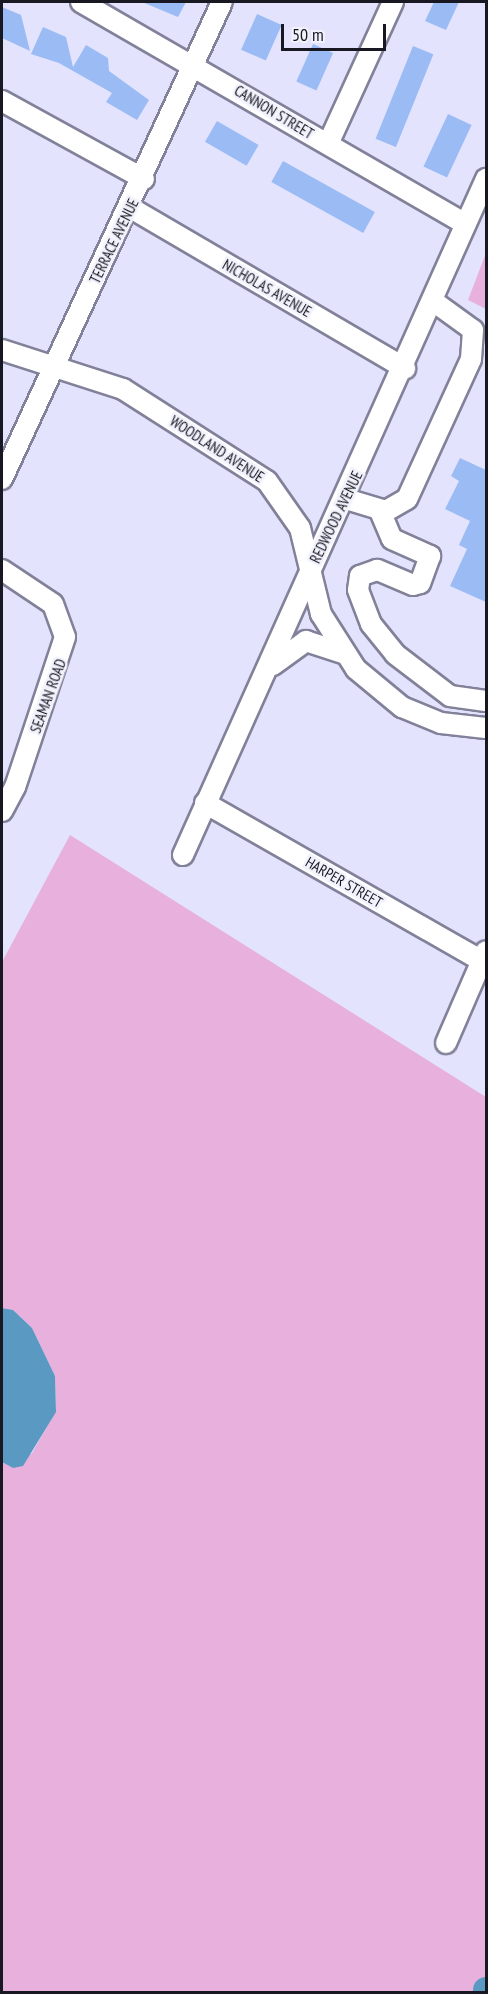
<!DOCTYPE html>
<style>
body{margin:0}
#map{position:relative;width:488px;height:1994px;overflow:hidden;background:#e3e3fe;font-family:"PT Sans Narrow",sans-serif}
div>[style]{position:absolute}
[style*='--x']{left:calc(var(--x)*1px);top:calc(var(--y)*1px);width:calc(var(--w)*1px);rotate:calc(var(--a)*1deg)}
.green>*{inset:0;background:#e7b0dd}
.water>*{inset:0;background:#5999c2}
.river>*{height:26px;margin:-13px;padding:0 13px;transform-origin:13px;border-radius:13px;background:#5999c2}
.building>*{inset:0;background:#9bbbf5;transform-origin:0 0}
.roads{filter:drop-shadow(2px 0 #818199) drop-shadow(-2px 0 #818199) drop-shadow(0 2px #818199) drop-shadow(0 -2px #818199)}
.minor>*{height:20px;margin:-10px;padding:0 10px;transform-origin:10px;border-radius:10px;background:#fff}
span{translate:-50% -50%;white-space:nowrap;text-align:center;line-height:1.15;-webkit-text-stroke:5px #f2f2fd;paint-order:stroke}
.street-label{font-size:15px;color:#181822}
.frame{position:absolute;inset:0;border:3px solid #181822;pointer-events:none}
.scale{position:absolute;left:281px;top:24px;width:105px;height:27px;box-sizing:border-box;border:3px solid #181822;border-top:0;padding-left:8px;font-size:18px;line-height:21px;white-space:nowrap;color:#181822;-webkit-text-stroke:4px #f2f2fd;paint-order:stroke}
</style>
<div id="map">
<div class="green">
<i style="clip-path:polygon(486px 253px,486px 309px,468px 300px)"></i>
<i style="clip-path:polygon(70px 835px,486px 1097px,486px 1992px,2px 1992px,2px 1462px,13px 1468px,32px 1453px,56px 1411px,55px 1376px,32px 1328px,13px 1310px,2px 1308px,2px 962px)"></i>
</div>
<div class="water">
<i style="clip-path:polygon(2px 1308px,13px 1310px,32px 1328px,55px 1376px,56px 1412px,23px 1466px,13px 1468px,2px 1462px)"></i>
</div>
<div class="river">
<i style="--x:486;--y:1992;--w:2;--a:-90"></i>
</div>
<div class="building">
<i style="clip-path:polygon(142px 2px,186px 2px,178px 17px)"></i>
<i style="clip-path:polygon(434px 2px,459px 2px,446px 30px,425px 21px)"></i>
<i style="clip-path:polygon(2px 7px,21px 15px,30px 51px,2px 38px)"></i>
<i style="left:257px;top:14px;width:27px;height:39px;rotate:24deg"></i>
<i style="clip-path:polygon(43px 27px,66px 37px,73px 67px,86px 45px,108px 58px,109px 71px,149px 100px,137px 120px,106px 102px,112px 93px,59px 63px,31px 54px)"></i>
<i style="left:313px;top:44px;width:22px;height:41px;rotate:24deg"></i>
<i style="left:413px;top:46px;width:22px;height:100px;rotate:22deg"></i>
<i style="left:448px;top:114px;width:26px;height:58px;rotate:25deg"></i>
<i style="left:217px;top:121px;width:48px;height:24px;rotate:30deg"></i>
<i style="left:283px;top:161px;width:105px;height:24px;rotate:29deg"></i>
<i style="clip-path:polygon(460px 458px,486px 470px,486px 602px,450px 586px,467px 549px,459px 545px,470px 521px,445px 509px,459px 481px,451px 476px)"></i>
</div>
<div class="roads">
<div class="minor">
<i style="--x:81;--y:2;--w:444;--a:30"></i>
<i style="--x:2;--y:101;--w:162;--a:28.8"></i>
<i style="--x:328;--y:144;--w:156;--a:-65.4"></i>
<i style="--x:129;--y:207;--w:320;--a:30.3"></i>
<i style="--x:2;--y:350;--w:127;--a:17.9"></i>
<i style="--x:123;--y:389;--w:171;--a:32.6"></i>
<i style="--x:267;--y:481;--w:57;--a:54.9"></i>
<i style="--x:300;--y:528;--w:89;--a:76.3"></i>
<i style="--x:321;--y:614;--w:65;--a:57.5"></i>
<i style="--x:356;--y:669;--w:60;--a:39.6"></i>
<i style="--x:402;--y:707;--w:42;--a:22.3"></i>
<i style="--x:441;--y:723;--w:45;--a:6.3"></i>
<i style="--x:2;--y:479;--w:525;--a:-65.24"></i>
<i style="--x:346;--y:499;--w:42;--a:16.7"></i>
<i style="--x:386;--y:511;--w:24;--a:-30"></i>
<i style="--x:407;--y:499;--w:154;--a:-65.4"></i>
<i style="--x:471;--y:359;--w:29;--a:-86"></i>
<i style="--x:473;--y:330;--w:49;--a:-144.1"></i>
<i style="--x:380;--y:511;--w:30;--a:67"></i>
<i style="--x:392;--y:539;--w:42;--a:24.1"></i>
<i style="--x:430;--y:556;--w:29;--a:110"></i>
<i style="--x:420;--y:583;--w:7;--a:164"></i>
<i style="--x:413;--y:585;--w:39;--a:-157"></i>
<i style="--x:377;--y:570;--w:18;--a:161"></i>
<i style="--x:360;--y:576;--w:14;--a:98"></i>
<i style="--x:358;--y:590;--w:36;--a:69"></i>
<i style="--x:371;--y:624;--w:38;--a:51"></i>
<i style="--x:395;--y:654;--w:69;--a:37.4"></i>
<i style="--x:450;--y:696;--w:36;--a:8"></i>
<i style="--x:2;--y:570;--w:61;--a:33.7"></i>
<i style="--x:53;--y:604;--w:35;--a:70"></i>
<i style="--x:65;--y:637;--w:158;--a:108.4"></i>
<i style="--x:15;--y:787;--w:27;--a:118"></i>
<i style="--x:273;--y:665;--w:41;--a:-36"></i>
<i style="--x:306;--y:641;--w:39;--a:18"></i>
<i style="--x:205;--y:803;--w:319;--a:29.7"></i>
<i style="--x:183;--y:855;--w:741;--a:-65.86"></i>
<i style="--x:446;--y:1043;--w:100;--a:-66.5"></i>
</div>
</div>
<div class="street-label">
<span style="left:274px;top:112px;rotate:31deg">CANNON STREET</span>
<span style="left:114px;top:241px;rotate:-64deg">TERRACE AVENUE</span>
<span style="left:267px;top:288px;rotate:30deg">NICHOLAS AVENUE</span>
<span style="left:217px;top:449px;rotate:33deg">WOODLAND AVENUE</span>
<span style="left:336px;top:517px;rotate:-64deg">REDWOOD AVENUE</span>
<span style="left:48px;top:696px;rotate:-70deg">SEAMAN ROAD</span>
<span style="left:344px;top:882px;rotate:30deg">HARPER STREET</span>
</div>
<div class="frame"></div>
<div class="scale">50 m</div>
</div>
